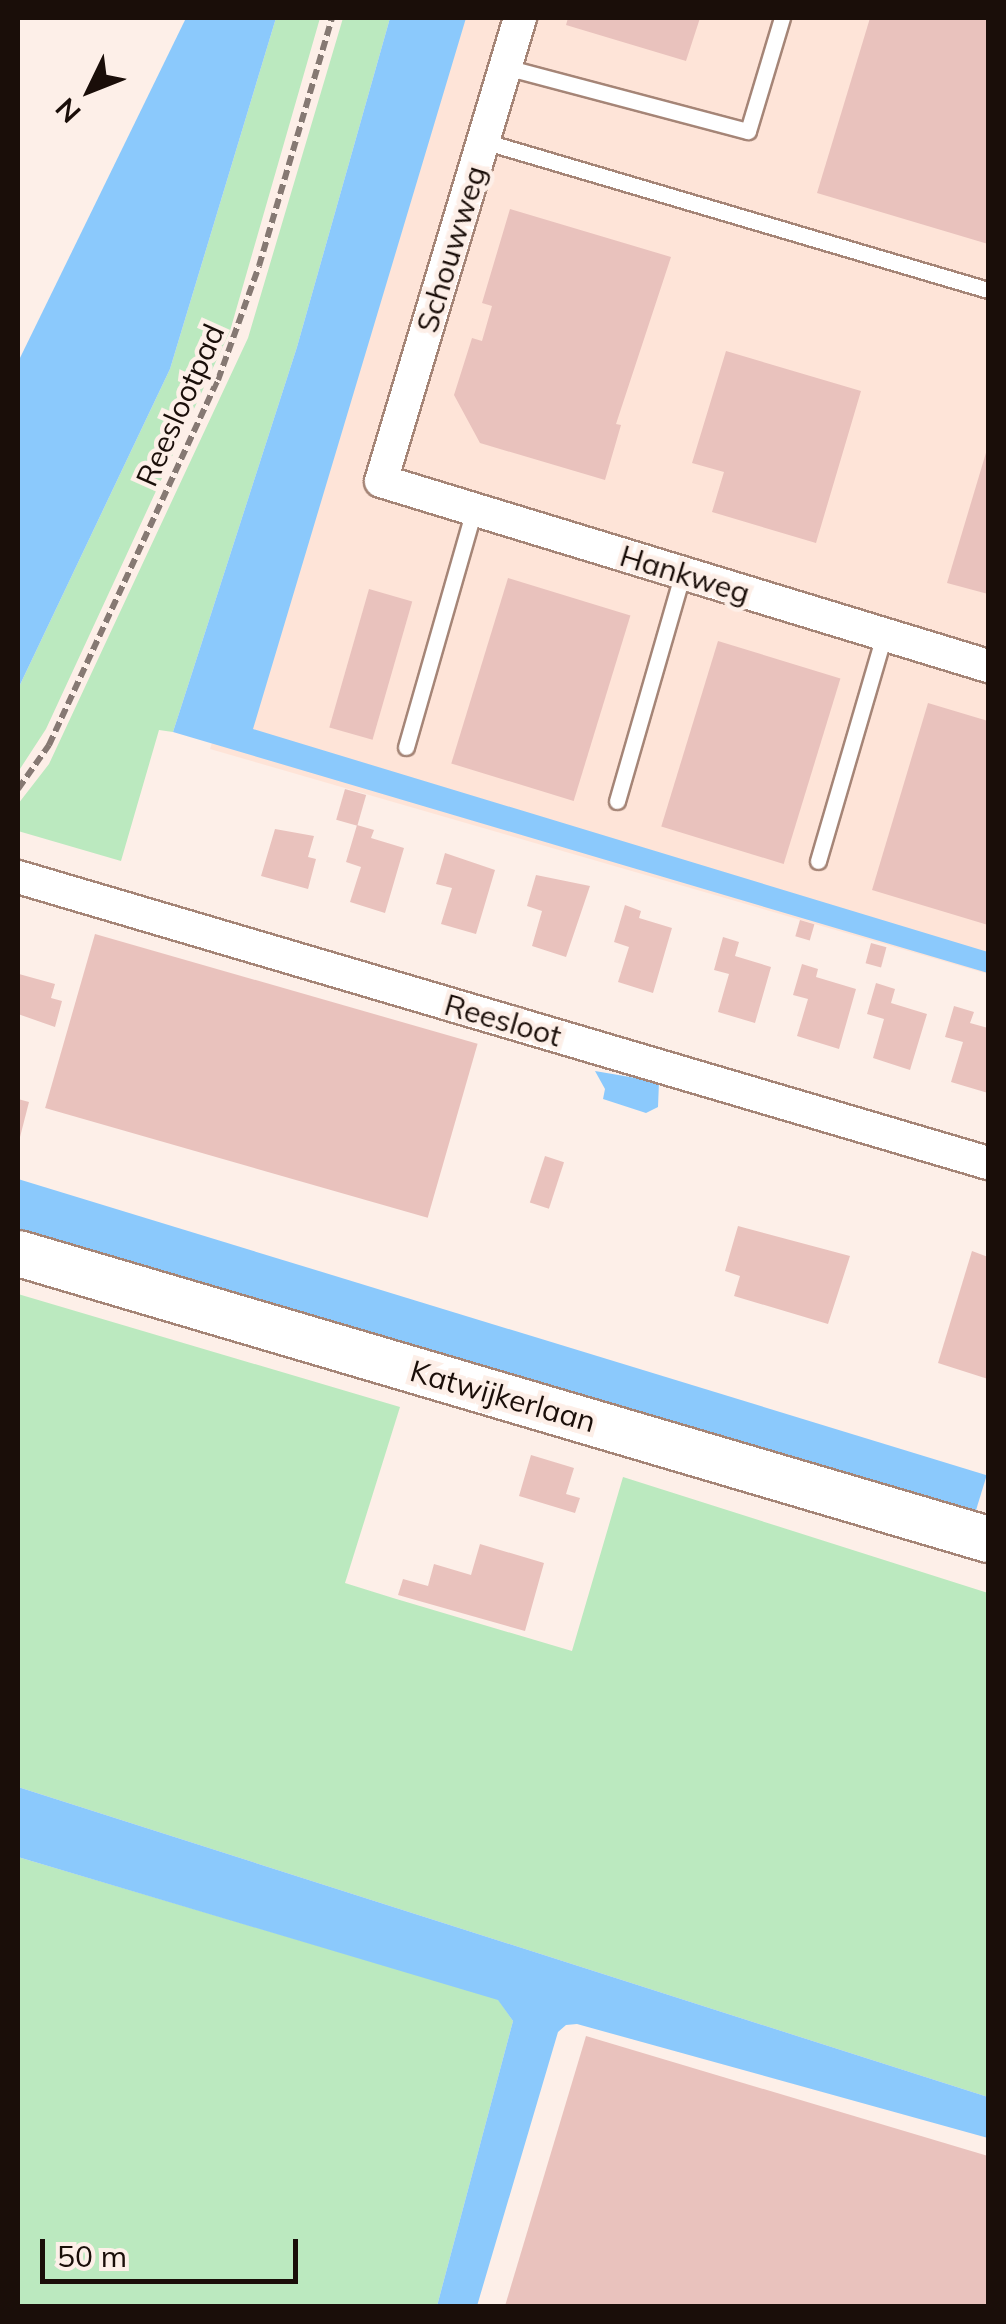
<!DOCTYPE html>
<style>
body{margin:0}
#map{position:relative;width:1006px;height:2324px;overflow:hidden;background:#fdefe8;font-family:Mulish,sans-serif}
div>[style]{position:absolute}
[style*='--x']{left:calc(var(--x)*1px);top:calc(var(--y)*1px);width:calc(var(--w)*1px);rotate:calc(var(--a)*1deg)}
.built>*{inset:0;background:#fee4d8}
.green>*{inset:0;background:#bbe9bf}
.water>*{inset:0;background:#8bc9fc;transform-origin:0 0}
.building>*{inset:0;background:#e9c2bd;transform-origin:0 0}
.path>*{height:6px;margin-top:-3px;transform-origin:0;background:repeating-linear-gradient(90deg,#867973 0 10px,transparent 0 15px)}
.roads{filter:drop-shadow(2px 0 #a58577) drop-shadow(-2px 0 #a58577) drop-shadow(0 2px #a58577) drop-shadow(0 -2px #a58577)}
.lane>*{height:15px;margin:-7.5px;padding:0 7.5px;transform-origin:7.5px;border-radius:7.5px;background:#fff}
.street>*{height:32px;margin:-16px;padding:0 16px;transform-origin:16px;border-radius:16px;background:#fff}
.secondary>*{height:45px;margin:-22.5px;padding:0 22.5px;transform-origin:22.5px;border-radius:22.5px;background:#fff}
span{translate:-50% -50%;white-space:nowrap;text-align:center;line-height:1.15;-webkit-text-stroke:9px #fdefe8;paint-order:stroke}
.street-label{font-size:30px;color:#1a0e09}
.frame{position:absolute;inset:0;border:20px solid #1a0e09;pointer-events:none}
.north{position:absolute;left:40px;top:40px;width:100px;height:100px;-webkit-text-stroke:8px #fdefe8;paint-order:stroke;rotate:227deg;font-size:28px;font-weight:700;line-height:40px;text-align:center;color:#1a0e09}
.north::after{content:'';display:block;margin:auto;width:35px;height:45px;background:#1a0e09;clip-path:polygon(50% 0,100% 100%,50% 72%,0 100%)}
.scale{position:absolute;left:40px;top:2239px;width:258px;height:45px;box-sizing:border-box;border:5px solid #1a0e09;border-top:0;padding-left:12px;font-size:30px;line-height:35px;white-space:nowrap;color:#1a0e09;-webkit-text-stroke:8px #fdefe8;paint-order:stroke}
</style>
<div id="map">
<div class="built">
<i style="clip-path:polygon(439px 18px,988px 18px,988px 974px,210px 749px)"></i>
</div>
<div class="green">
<i style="clip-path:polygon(276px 18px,320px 18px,230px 331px,46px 729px,18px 772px,18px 689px,170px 369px)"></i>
<i style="clip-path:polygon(343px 18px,390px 18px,297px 347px,173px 732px,159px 730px,121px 861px,18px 831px,18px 804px,49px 764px,248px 338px)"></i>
<i style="clip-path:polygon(18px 1294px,400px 1407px,345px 1583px,393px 1598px,572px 1651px,623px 1477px,988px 1593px,988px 2097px,18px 1787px)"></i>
<i style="clip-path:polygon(18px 1857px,498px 1999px,513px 2021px,437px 2306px,18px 2306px)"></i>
</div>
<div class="water">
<i style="clip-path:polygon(186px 18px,276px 18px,170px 369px,18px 689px,18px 362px)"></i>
<i style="clip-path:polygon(390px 18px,466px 18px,253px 729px,988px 952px,988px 973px,173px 732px,297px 347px)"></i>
<i style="clip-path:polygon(595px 1071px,659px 1082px,658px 1107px,646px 1113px,603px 1099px,605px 1089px)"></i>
<i style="left:18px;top:1179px;width:1013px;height:47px;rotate:17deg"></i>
<i style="clip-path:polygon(18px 1787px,988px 2097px,988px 2138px,577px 2024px,566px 2025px,558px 2032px,477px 2306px,437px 2306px,513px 2021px,498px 2000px,18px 1857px)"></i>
</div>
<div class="building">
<i style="clip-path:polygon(568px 18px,700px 18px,686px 61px,566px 25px)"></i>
<i style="clip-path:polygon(870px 18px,988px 18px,988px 244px,817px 193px)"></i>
<i style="clip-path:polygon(510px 209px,671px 257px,616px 424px,621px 425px,605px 480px,480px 443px,454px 395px,472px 338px,482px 341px,492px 306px,482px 303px)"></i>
<i style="clip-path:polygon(726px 351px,861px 391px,816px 543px,712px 512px,724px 472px,692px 463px)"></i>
<i style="clip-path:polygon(988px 446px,988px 594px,947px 583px)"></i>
<i style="left:508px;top:578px;width:128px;height:194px;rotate:17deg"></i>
<i style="left:369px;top:589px;width:45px;height:144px;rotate:16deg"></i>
<i style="left:718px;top:641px;width:128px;height:194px;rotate:17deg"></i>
<i style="clip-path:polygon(928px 703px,988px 721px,988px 925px,872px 890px)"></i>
<i style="left:345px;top:789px;width:22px;height:32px;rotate:16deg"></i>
<i style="clip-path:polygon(357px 825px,374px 830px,371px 838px,404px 848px,385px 913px,350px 902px,361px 867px,346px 862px)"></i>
<i style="clip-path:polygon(275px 829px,314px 836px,308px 857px,316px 859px,308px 889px,261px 876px)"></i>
<i style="clip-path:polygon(445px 853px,495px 870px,476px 934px,441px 924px,452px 888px,436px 884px)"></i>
<i style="clip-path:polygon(536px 875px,590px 886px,566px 957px,532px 946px,542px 911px,527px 906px)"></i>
<i style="clip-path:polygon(625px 905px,641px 911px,639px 918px,672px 928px,653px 993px,618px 982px,629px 947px,614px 942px)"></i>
<i style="left:800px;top:920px;width:15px;height:17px;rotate:16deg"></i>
<i style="left:95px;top:934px;width:398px;height:181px;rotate:16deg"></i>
<i style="clip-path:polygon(723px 937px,739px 942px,735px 956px,771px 967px,755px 1023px,718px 1012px,729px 974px,714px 970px)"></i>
<i style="left:871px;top:943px;width:16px;height:21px;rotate:15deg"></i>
<i style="clip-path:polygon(802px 964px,818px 969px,816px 977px,856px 989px,839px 1049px,797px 1036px,808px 999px,793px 995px)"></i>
<i style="clip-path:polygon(19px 974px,55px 984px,51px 998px,62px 1001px,55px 1027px,18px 1014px)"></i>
<i style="clip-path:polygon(876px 983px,895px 989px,891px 1003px,927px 1014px,910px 1070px,873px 1058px,884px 1019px,867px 1014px)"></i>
<i style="clip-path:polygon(954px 1006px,974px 1012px,970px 1023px,988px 1028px,988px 1093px,951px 1082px,963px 1042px,945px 1037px)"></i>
<i style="clip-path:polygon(18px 1099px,29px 1102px,19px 1141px,18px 1141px)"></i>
<i style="left:545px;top:1156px;width:20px;height:49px;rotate:18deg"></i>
<i style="clip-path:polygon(738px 1226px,850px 1256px,828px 1324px,734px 1296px,740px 1276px,725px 1271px)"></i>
<i style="clip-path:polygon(972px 1251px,988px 1257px,988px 1379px,938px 1363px)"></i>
<i style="clip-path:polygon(531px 1455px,574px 1468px,566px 1494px,580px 1498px,575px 1513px,519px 1496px)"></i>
<i style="clip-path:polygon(480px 1544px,544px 1563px,525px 1631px,398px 1595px,403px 1579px,428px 1586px,434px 1564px,471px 1575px)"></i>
<i style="clip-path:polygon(586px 2036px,988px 2156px,988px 2306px,505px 2306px)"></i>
</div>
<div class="path">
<i style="--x:18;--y:789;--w:54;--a:-54.8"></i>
<i style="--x:49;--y:745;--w:402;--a:-65.2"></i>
<i style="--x:218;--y:380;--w:121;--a:-70.2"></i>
<i style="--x:259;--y:266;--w:259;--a:-73.6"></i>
</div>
<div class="roads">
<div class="lane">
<i style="--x:505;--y:67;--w:251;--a:14.8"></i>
<i style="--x:748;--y:131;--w:118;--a:-73.3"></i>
<i style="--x:483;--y:141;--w:527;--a:16.44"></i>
<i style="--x:406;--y:747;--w:247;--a:-74"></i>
<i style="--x:617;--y:801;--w:237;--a:-73.9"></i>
<i style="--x:818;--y:861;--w:235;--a:-73.7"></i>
</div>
<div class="street">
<i style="--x:520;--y:18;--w:483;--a:106.7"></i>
<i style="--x:381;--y:481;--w:635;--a:16.95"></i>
<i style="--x:18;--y:877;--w:1011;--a:16.43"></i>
</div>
<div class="secondary">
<i style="--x:18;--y:1253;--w:1011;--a:16.43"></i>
</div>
</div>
<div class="street-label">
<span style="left:451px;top:249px;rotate:-73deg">Schouwweg</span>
<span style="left:180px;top:405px;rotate:-66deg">Reeslootpad</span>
<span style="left:685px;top:574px;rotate:17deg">Hankweg</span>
<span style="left:503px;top:1020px;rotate:16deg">Reesloot</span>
<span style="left:503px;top:1396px;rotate:16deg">Katwijkerlaan</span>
</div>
<div class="frame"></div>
<div class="north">N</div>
<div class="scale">50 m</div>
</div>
